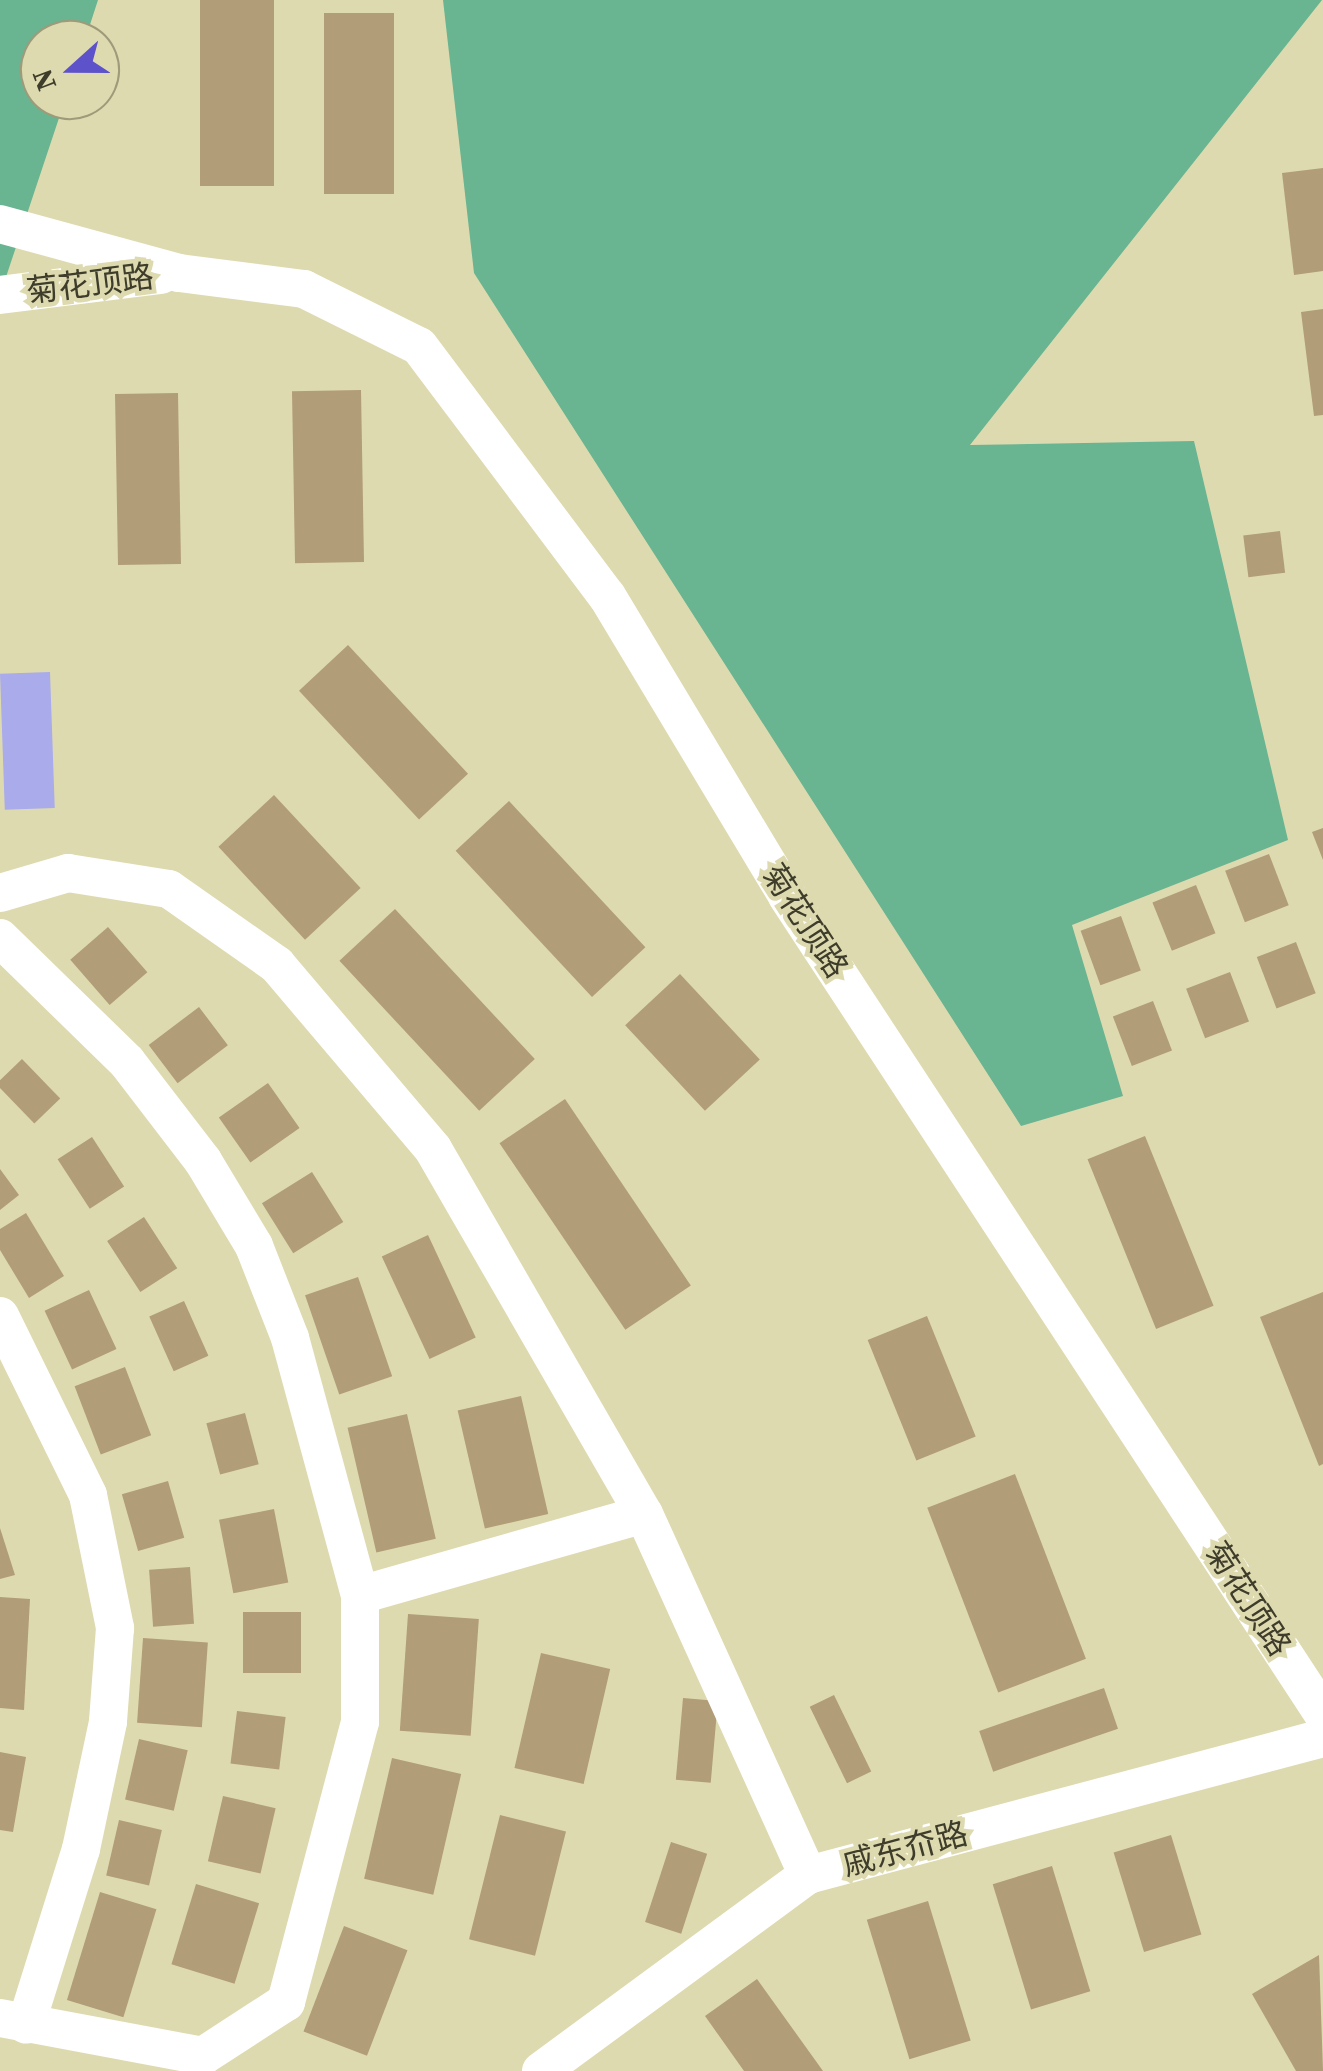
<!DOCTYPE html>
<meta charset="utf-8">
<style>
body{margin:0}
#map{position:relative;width:1323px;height:2071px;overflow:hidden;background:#dedaaf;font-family:"Source Serif 4","Noto Sans SC",serif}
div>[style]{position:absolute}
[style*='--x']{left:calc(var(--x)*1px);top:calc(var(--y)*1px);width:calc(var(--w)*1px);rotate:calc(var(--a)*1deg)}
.forest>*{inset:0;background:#69b491}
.water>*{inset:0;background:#a9abeb;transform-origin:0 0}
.building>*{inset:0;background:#b19d77;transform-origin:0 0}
.minor>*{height:38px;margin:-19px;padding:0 19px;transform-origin:19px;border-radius:19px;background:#fff}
span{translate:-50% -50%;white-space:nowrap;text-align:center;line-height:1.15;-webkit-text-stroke:9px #dedaaf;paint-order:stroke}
.street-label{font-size:32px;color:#3e3d2b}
.north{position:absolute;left:20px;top:20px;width:100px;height:100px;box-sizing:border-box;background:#dedaaf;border:2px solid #9e9b7a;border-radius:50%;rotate:249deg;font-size:28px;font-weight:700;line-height:40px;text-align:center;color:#3e3d2b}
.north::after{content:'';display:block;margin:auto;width:35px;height:45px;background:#5e52cb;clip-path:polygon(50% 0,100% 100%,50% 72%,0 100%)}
</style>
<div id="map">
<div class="forest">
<i style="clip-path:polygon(0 0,98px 0,85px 40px,40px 40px,40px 100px,65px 100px,0 295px)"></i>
<i style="clip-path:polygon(443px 0,1322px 0,970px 445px,1194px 441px,1288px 840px,1072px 925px,1123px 1096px,1021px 1126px,474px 273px)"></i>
</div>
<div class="water">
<i style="left:50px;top:672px;width:136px;height:50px;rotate:88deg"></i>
</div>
<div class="building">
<i style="left:200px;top:0;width:74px;height:186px"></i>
<i style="left:324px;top:13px;width:70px;height:181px"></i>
<i style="clip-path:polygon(1323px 168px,1323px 271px,1294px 275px,1282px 173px)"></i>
<i style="clip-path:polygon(1323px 309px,1323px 415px,1314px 416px,1301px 312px)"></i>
<i style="left:361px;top:390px;width:172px;height:69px;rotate:89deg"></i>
<i style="left:178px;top:393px;width:171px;height:63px;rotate:89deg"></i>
<i style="left:1280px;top:531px;width:42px;height:37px;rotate:83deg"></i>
<i style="left:348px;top:645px;width:176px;height:67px;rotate:47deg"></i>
<i style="left:274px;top:795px;width:127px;height:76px;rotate:47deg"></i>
<i style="left:509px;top:801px;width:200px;height:73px;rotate:47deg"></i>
<i style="clip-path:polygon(1323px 828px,1323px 860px,1312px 832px)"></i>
<i style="left:1269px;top:854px;width:55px;height:47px;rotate:69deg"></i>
<i style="left:1196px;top:885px;width:52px;height:47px;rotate:68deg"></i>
<i style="left:395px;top:909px;width:205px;height:76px;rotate:47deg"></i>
<i style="left:1121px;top:916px;width:58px;height:43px;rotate:70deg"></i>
<i style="left:108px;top:927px;width:60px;height:50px;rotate:49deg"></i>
<i style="left:1296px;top:942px;width:55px;height:42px;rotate:69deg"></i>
<i style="left:1230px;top:972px;width:53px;height:47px;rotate:69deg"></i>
<i style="left:680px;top:974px;width:117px;height:75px;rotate:47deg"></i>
<i style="left:1153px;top:1001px;width:53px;height:43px;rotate:69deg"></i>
<i style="left:199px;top:1007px;width:48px;height:63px;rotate:53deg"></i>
<i style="left:22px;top:1059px;width:55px;height:36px;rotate:46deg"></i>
<i style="left:268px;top:1083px;width:55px;height:60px;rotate:55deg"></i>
<i style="left:565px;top:1099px;width:225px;height:79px;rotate:56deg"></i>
<i style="left:1145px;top:1136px;width:183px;height:62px;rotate:68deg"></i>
<i style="left:92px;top:1137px;width:59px;height:41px;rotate:57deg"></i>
<i style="clip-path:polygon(0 1169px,19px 1195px,0 1210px)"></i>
<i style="left:312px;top:1172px;width:59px;height:59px;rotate:58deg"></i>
<i style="clip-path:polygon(26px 1213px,64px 1276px,29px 1298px,0 1250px,0 1229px)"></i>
<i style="left:144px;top:1217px;width:61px;height:44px;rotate:57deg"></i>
<i style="left:428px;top:1235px;width:113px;height:51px;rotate:65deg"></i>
<i style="left:358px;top:1277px;width:105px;height:56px;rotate:71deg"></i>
<i style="left:89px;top:1290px;width:65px;height:49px;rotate:65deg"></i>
<i style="clip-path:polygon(1323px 1292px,1323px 1464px,1319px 1466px,1260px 1317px)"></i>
<i style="left:184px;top:1301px;width:60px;height:38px;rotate:66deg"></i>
<i style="left:927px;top:1316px;width:130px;height:64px;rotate:68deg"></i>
<i style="left:125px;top:1367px;width:73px;height:54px;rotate:69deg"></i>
<i style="left:521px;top:1396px;width:121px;height:65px;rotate:77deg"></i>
<i style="left:245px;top:1413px;width:53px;height:40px;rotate:75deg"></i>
<i style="left:407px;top:1414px;width:128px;height:61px;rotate:77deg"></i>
<i style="left:1015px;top:1474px;width:198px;height:94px;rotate:69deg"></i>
<i style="left:168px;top:1481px;width:59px;height:48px;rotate:74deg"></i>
<i style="left:274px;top:1509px;width:75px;height:56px;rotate:79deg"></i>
<i style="clip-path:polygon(0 1528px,15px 1575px,0 1579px)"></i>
<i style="left:190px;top:1567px;width:57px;height:41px;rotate:86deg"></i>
<i style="clip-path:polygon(0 1597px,30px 1599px,24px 1710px,0 1708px)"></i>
<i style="left:301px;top:1612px;width:61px;height:58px;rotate:90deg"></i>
<i style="left:408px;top:1614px;width:71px;height:117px;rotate:4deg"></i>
<i style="left:143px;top:1638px;width:65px;height:85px;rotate:4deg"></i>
<i style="left:541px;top:1653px;width:71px;height:118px;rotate:13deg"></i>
<i style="left:1104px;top:1688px;width:43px;height:132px;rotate:71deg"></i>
<i style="left:834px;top:1695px;width:85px;height:27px;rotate:64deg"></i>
<i style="left:683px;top:1698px;width:35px;height:82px;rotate:5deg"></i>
<i style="left:237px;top:1711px;width:49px;height:53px;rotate:7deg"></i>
<i style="left:139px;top:1739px;width:50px;height:62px;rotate:13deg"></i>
<i style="clip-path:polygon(0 1752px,26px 1757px,13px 1832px,0 1830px)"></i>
<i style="left:392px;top:1758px;width:71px;height:124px;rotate:13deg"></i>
<i style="left:223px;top:1796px;width:54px;height:67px;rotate:13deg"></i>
<i style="left:500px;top:1815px;width:68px;height:128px;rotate:14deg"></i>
<i style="left:119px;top:1820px;width:44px;height:57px;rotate:13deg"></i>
<i style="left:1171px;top:1835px;width:104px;height:60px;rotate:73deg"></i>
<i style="left:671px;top:1842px;width:38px;height:84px;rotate:18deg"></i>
<i style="left:1052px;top:1866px;width:131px;height:62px;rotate:73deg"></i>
<i style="left:196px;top:1884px;width:66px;height:84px;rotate:17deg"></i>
<i style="left:100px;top:1892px;width:59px;height:113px;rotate:17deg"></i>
<i style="left:928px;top:1901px;width:146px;height:64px;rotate:73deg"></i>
<i style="left:344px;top:1926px;width:68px;height:113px;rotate:21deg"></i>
<i style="clip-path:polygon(1319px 1955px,1323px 2071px,1296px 2071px,1252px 1994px)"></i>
<i style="clip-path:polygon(757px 1979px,823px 2071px,744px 2071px,705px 2016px)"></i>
</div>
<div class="minor">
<i style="--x:0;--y:224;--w:186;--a:15.3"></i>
<i style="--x:179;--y:273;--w:126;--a:7.3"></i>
<i style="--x:304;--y:289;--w:128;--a:26.4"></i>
<i style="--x:419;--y:346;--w:313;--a:53.1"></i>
<i style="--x:607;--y:596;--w:350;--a:59"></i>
<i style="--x:787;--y:896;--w:978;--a:56.76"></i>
<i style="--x:0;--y:295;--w:162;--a:-7.1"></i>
<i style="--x:0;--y:893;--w:71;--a:-16.4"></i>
<i style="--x:68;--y:873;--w:102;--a:9"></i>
<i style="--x:169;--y:889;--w:132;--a:35.1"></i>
<i style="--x:277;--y:965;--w:241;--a:49.7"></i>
<i style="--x:433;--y:1149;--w:422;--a:60"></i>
<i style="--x:644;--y:1514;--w:397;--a:65.6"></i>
<i style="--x:0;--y:938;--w:177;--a:44.3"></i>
<i style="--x:127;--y:1062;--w:125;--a:52.5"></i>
<i style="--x:203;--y:1161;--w:99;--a:59"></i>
<i style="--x:254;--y:1246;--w:99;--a:68.6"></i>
<i style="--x:290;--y:1338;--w:266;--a:74.8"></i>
<i style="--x:360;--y:1595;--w:127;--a:90"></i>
<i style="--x:360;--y:1722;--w:290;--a:104.8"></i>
<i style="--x:286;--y:2002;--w:99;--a:147"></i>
<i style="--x:203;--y:2056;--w:207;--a:-169.4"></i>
<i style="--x:0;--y:1316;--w:199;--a:63.8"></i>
<i style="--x:88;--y:1495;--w:136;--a:78.5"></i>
<i style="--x:115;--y:1628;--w:94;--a:94.3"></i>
<i style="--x:108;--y:1722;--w:130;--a:102"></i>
<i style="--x:81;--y:1849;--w:184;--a:107.4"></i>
<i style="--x:360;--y:1595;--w:295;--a:-15.9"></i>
<i style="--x:541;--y:2071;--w:331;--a:-36.3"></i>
<i style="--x:808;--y:1875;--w:533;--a:-14.9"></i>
</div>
<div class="street-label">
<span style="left:90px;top:284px;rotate:-7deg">菊花顶路</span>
<span style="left:805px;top:921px;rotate:57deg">菊花顶路</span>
<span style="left:1248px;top:1599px;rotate:57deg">菊花顶路</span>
<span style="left:905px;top:1849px;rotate:-15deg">戚东夼路</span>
</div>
<div class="north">N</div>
</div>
